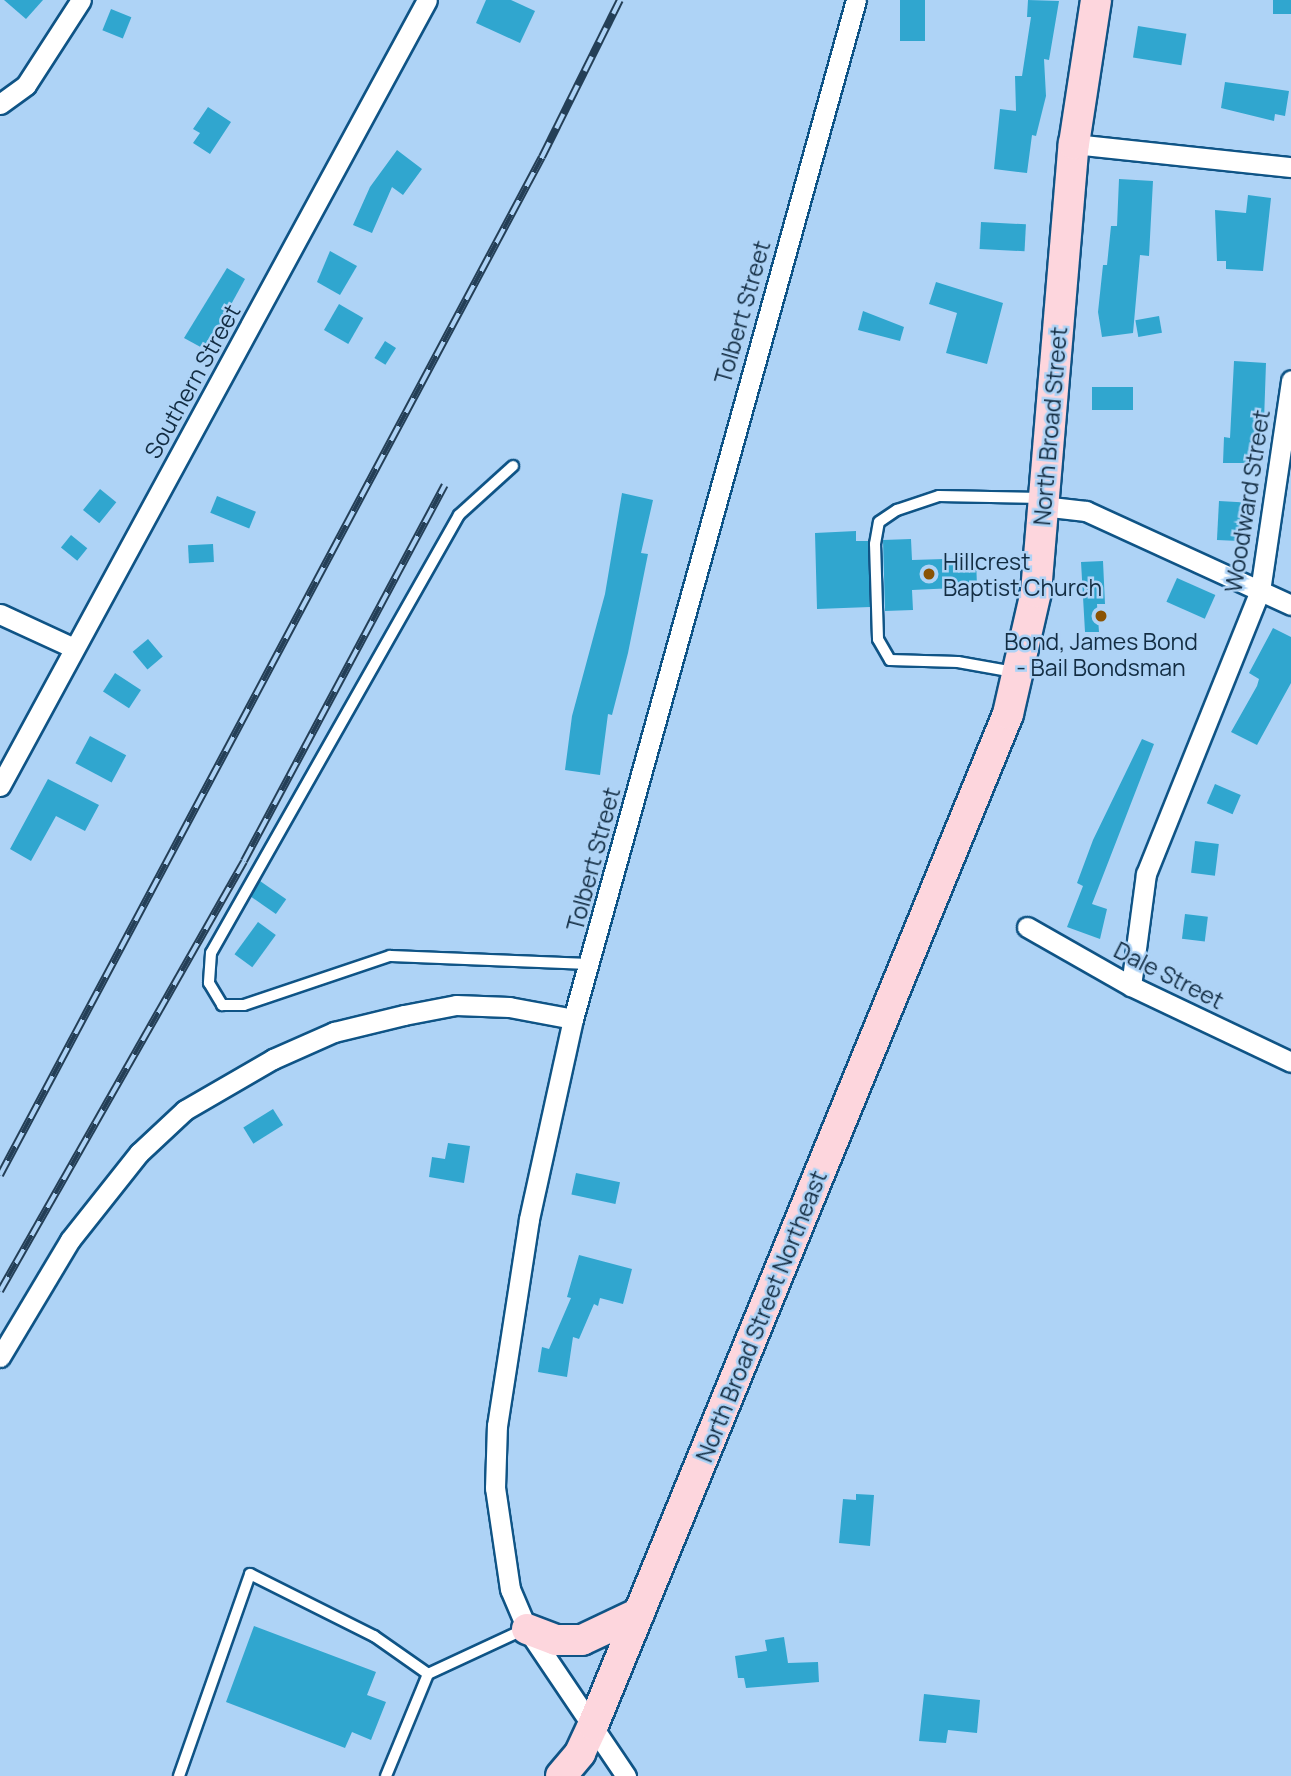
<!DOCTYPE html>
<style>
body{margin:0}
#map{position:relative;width:1291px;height:1776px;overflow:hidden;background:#aed3f6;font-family:Manrope,sans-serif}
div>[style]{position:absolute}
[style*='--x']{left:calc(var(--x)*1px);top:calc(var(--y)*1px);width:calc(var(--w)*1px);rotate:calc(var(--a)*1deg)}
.building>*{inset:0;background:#30a6cf;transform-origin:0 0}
.roads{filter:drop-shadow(2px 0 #0f5486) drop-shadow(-2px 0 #0f5486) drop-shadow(0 2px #0f5486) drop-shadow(0 -2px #0f5486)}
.service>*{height:10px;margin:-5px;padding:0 5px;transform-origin:5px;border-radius:5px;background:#fff}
.minor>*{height:19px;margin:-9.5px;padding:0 9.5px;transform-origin:9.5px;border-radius:9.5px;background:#fff}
.primary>*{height:30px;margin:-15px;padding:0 15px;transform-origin:15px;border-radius:15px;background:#fdd6dd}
.rail>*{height:8px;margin-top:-4px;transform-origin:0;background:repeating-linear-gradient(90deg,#aed3f6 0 16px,#243f57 0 32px);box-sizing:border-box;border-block:2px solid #243f57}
.dots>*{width:19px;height:19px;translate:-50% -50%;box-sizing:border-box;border:4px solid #aed3f6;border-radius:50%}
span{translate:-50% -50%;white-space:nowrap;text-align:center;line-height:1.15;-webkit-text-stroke:5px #aed3f6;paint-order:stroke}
.street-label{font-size:23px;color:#132d43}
.poi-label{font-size:23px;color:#132d43}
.left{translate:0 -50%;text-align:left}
</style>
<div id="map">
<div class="building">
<i style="clip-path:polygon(4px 0,43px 0,26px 19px)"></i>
<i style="clip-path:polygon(486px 0,511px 0,535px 11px,520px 43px,476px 23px)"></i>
<i style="left:900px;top:0;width:25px;height:41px"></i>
<i style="clip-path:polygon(1028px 0,1059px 1px,1049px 60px,1044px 59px,1046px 96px,1036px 136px,1032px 135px,1027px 173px,994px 169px,1000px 109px,1016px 111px,1015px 76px,1022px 76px,1031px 17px,1027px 17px)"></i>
<i style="left:1273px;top:0;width:18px;height:14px"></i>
<i style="left:111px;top:9px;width:22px;height:23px;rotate:22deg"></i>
<i style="left:1138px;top:26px;width:49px;height:32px;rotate:9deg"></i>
<i style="clip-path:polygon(1225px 82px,1289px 91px,1285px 116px,1275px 114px,1274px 121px,1221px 108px)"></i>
<i style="clip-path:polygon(208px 107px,231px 122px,210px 154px,193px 143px,200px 133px,193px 129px)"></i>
<i style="clip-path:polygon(397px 150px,422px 169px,403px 195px,392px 187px,372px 233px,353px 225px,370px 187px)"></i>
<i style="clip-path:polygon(1119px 179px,1153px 181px,1149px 256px,1140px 255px,1133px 333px,1102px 337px,1098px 312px,1103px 265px,1107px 265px,1111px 226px,1117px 226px)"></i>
<i style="clip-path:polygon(1248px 195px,1271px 198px,1263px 271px,1226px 269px,1226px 261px,1217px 261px,1215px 210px,1246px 213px)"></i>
<i style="left:981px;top:222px;width:45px;height:27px;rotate:3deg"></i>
<i style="clip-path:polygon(330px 251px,357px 266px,340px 295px,317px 282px)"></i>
<i style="clip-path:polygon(227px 268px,245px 279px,206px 350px,184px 338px)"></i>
<i style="clip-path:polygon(936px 282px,1003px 303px,987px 364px,946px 353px,957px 313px,929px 304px)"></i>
<i style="left:339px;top:304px;width:28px;height:30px;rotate:30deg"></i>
<i style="clip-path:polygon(863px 311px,904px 327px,900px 341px,858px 330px)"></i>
<i style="left:1159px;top:316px;width:17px;height:24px;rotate:80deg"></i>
<i style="left:385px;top:341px;width:13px;height:20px;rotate:32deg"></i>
<i style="clip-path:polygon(1234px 361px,1266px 363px,1264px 421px,1255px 422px,1253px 463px,1223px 463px,1224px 437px,1230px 438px)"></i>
<i style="left:1133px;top:387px;width:23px;height:41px;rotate:90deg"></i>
<i style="left:100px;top:489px;width:21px;height:27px;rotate:39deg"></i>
<i style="clip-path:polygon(622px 493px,653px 500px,641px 553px,648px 554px,628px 653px,612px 715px,608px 714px,600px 775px,565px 770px,572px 716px,605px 594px)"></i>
<i style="left:217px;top:496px;width:42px;height:18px;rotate:22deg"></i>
<i style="left:1219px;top:501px;width:22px;height:39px;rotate:3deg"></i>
<i style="clip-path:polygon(856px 531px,856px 541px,868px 541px,870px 607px,817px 609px,815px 533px)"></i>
<i style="left:71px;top:535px;width:21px;height:16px;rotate:39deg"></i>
<i style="clip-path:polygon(911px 539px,912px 560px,976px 558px,977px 587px,912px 590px,913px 610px,885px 611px,883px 540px)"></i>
<i style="left:213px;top:544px;width:18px;height:25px;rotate:87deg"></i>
<i style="clip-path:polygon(1103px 561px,1105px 604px,1097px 604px,1099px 632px,1085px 632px,1081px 562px)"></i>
<i style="left:1177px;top:578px;width:42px;height:26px;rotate:24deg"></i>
<i style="clip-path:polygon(1273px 628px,1291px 637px,1291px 683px,1257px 745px,1231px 732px,1257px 686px,1259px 679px,1249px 673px)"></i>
<i style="left:148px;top:639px;width:23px;height:20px;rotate:50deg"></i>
<i style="left:115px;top:673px;width:31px;height:22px;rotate:33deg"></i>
<i style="left:90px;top:736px;width:41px;height:31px;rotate:28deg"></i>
<i style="clip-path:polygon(1142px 739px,1154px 744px,1092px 904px,1107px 909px,1100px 939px,1067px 927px,1083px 886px,1077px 883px,1093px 840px)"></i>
<i style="clip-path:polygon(48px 779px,99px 805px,85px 831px,56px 816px,31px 861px,10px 849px)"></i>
<i style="left:1215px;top:784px;width:28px;height:21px;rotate:23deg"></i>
<i style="left:1195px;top:841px;width:24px;height:32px;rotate:7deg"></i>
<i style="left:260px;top:881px;width:32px;height:18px;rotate:35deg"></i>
<i style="left:1185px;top:914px;width:23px;height:25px;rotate:7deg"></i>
<i style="left:258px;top:922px;width:22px;height:40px;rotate:36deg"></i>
<i style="left:273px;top:1109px;width:19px;height:35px;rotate:58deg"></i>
<i style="clip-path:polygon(448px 1143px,470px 1146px,464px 1183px,429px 1177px,432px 1157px,445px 1159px)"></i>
<i style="left:576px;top:1173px;width:45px;height:22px;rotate:12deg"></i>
<i style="clip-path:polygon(579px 1255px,632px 1269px,623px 1304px,600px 1298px,598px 1306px,594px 1304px,579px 1339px,573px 1337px,567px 1377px,538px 1372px,542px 1347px,549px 1349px,571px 1298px,567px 1297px)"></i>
<i style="clip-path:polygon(856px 1494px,874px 1495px,870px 1546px,839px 1543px,843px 1499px,856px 1500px)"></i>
<i style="clip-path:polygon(254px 1626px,376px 1672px,367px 1695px,386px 1702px,371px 1740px,352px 1732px,345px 1748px,226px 1702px)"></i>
<i style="clip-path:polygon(784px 1637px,788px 1663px,818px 1662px,819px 1682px,746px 1688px,744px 1678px,738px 1678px,735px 1656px,767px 1651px,765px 1640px)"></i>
<i style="clip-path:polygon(924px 1694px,980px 1700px,977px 1733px,948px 1730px,946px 1743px,919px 1741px)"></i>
</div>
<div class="roads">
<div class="service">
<i style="--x:513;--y:466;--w:73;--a:137.8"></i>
<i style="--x:459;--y:515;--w:503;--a:119.52"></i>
<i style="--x:211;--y:953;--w:30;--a:94"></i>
<i style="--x:209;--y:983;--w:26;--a:59"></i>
<i style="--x:222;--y:1005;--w:22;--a:0"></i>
<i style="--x:244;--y:1005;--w:154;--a:-18.6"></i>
<i style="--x:390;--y:956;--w:200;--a:2.3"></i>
<i style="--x:1014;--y:672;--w:57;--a:-169.9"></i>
<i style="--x:958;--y:662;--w:68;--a:-178.3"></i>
<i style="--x:890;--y:660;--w:24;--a:-120"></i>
<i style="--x:878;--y:639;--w:95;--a:-91.8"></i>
<i style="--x:875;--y:544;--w:22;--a:-80"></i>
<i style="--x:879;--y:522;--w:22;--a:-34"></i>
<i style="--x:897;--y:510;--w:44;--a:-18.4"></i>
<i style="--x:939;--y:496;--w:103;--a:1.1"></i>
<i style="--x:179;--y:1776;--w:214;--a:-70.6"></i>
<i style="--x:250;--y:1574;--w:139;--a:26.6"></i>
<i style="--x:374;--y:1636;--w:66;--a:35.1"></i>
<i style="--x:386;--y:1776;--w:110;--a:-67.6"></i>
<i style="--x:428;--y:1674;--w:105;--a:-24.9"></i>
</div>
<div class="minor">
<i style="--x:0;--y:104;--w:32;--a:-36"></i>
<i style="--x:26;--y:85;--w:101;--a:-57.1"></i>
<i style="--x:1074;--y:144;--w:218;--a:6.1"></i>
<i style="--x:1042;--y:506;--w:44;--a:6.5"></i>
<i style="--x:1086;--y:511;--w:226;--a:24.6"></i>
<i style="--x:0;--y:614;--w:81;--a:24.7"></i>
<i style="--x:0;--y:786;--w:894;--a:-61.49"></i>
<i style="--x:1027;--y:927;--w:120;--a:29.6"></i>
<i style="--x:1131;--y:986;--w:177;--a:25.4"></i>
<i style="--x:1131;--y:986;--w:113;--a:-82.4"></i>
<i style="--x:1146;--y:874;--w:305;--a:-68.1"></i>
<i style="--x:1260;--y:591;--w:213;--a:-81.6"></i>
<i style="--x:0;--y:1357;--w:136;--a:-59.1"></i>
<i style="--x:70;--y:1240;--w:111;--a:-51.6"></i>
<i style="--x:139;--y:1153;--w:63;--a:-43.1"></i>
<i style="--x:185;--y:1110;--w:102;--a:-30.1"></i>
<i style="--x:273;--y:1059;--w:67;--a:-23.9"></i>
<i style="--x:334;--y:1032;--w:72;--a:-13.7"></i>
<i style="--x:404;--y:1015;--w:53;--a:-10.9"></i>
<i style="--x:456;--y:1005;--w:53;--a:2.2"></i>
<i style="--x:509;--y:1007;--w:65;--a:10.6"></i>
<i style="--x:626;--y:1776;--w:177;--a:-124"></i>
<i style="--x:527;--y:1629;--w:43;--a:-113"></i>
<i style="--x:510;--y:1589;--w:102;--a:-98.4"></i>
<i style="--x:495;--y:1488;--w:62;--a:-88.2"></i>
<i style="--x:497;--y:1426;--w:209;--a:-81.2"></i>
<i style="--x:529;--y:1219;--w:205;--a:-77.6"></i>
<i style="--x:573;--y:1019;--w:1058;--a:-74.48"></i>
</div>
<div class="primary">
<i style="--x:527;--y:1629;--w:31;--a:21"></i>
<i style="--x:556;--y:1640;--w:26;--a:0"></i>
<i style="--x:582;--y:1640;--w:63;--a:-25.3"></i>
<i style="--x:561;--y:1776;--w:30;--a:-50"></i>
<i style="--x:580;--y:1753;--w:31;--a:-65"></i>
<i style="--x:593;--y:1725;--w:1093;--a:-67.68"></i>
<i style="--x:1008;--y:714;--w:125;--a:-77.1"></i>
<i style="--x:1036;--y:592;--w:450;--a:-85.2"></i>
<i style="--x:1074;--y:144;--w:146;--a:-81.3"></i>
</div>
</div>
<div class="rail">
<i style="--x:0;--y:1175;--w:1153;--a:-61.97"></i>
<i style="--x:542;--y:157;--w:175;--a:-63.6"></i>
<i style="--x:0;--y:1291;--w:494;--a:-60.4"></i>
<i style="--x:244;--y:861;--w:426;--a:-61.9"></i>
</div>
<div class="dots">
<i style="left:929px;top:574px;background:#8a5304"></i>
<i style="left:1101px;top:616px;background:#8a5304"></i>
</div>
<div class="street-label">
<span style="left:742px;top:312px;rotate:-74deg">Tolbert Street</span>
<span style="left:192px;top:381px;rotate:-61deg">Southern Street</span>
<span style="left:1050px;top:426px;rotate:-85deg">North Broad Street</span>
<span style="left:1247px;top:501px;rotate:-81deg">Woodward Street</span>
<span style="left:593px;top:859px;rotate:-75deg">Tolbert Street</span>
<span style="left:1169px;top:975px;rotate:27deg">Dale Street</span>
<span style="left:761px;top:1316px;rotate:-68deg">North Broad Street Northeast</span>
</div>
<div class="poi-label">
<span class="left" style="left:943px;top:574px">Hillcrest<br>Baptist Church</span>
<span style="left:1101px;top:654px">Bond, James Bond<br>- Bail Bondsman</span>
</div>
</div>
